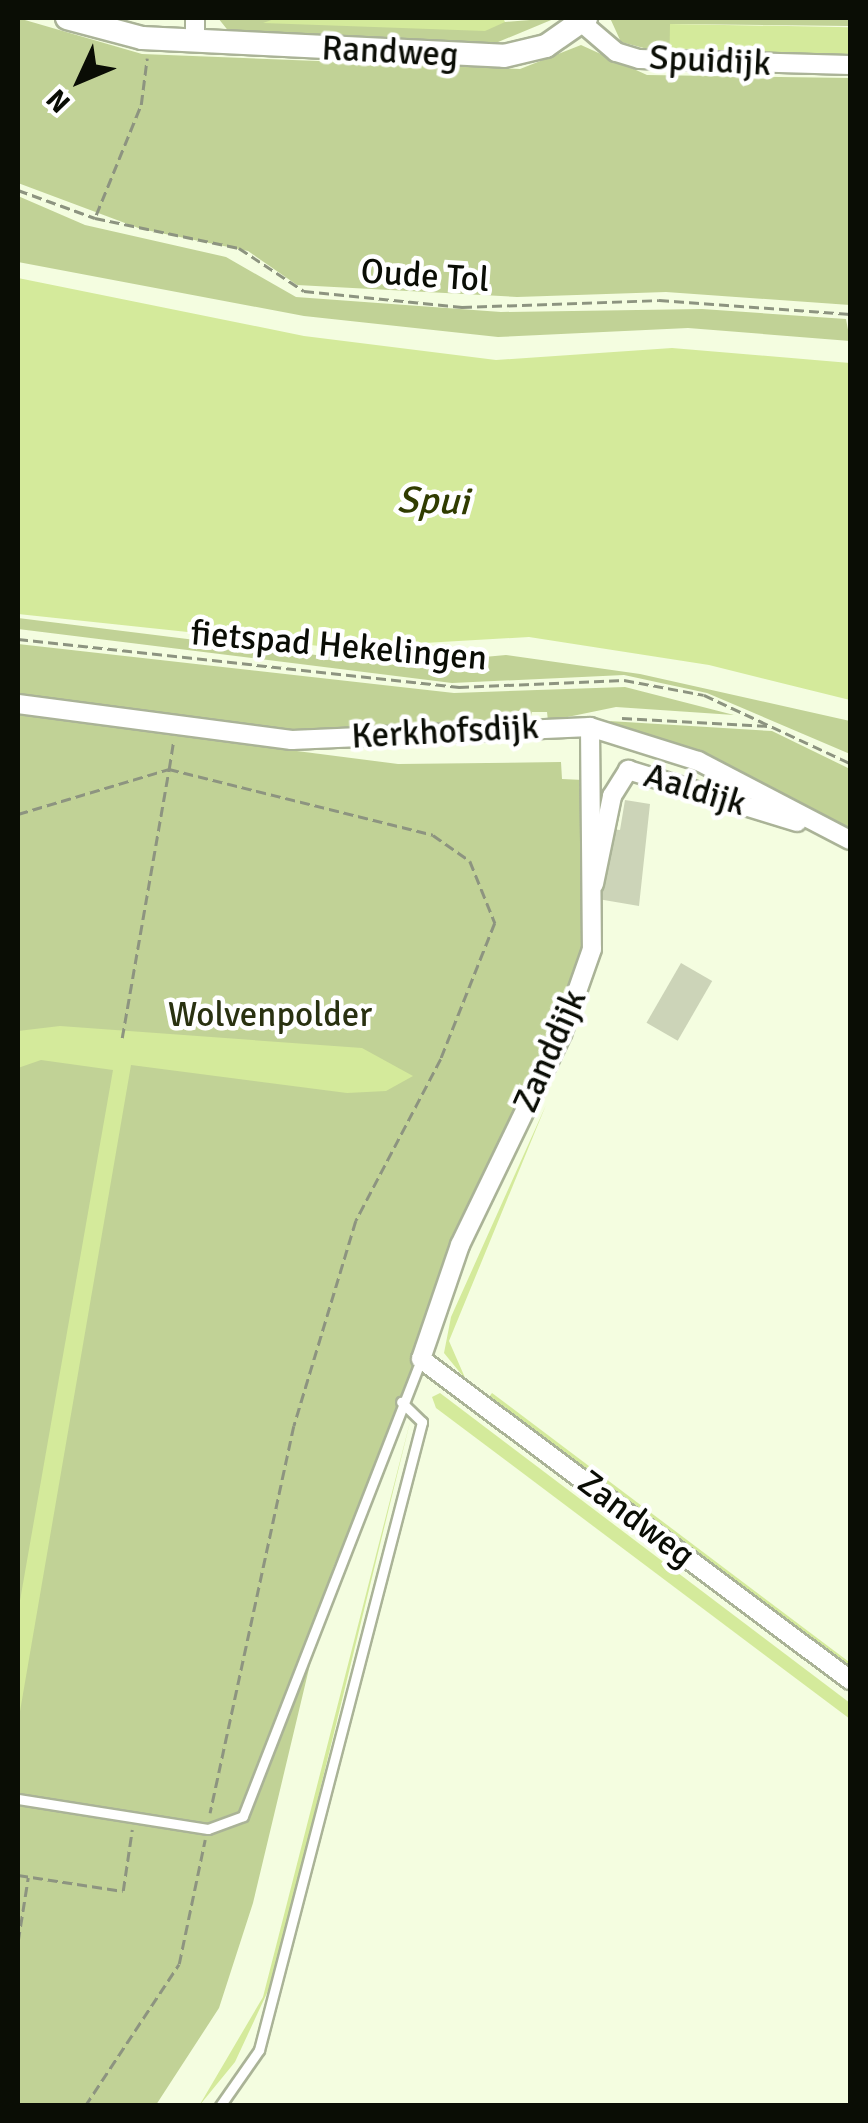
<!DOCTYPE html>
<style>
body{margin:0}
#map{position:relative;width:868px;height:2123px;overflow:hidden;background:#f4fde0;font-family:Signika,sans-serif}
div>[style]{position:absolute}
[style*='--x']{left:calc(var(--x)*1px);top:calc(var(--y)*1px);width:calc(var(--w)*1px);rotate:calc(var(--a)*1deg)}
.green>*{inset:0;background:#c1d296}
.water>*{inset:0;background:#d4ea9b;transform-origin:0 0}
.building>*{inset:0;background:#ccd4b8;transform-origin:0 0}
.path>*{height:2.5px;margin-top:-1.25px;transform-origin:0;background:repeating-linear-gradient(90deg,#8d9480 0 10px,transparent 0 15px)}
.roads{filter:drop-shadow(2px 0 #aab397) drop-shadow(-2px 0 #aab397) drop-shadow(0 2px #aab397) drop-shadow(0 -2px #aab397)}
.service>*{height:9px;margin:-4.5px;padding:0 4.5px;transform-origin:4.5px;border-radius:4.5px;background:#fff}
.minor>*{height:18px;margin:-9px;padding:0 9px;transform-origin:9px;border-radius:9px;background:#fff}
.tertiary>*{height:22px;margin:-11px;padding:0 11px;transform-origin:11px;border-radius:11px;background:#fff}
span{translate:-50% -50%;white-space:nowrap;text-align:center;line-height:1.15;-webkit-text-stroke:9px #fff;paint-order:stroke}
.street-label{font-size:35px;color:#0a0d05}
.park-label{font-size:35px;color:#293110}
.water-label{font-size:38px;color:#303c00;font-style:italic}
.frame{position:absolute;inset:0;border:20px solid #0a0d05;pointer-events:none}
.north{position:absolute;left:30px;top:30px;width:100px;height:100px;-webkit-text-stroke:8px #fff;paint-order:stroke;rotate:226deg;font-size:28px;font-weight:700;line-height:40px;text-align:center;color:#0a0d05}
.north::after{content:'';display:block;margin:auto;width:35px;height:45px;background:#0a0d05;clip-path:polygon(50% 0,100% 100%,50% 72%,0 100%)}
</style>
<div id="map">
<div class="green">
<i style="clip-path:polygon(18px 18px,142px 54px,520px 69px,581px 45px,647px 75px,850px 78px,850px 305px,666px 292px,517px 297px,297px 285px,248px 251px,141px 229px,18px 183px)"></i>
<i style="clip-path:polygon(218px 18px,505px 22px,556px 18px,491px 45px,230px 33px)"></i>
<i style="clip-path:polygon(610px 18px,850px 18px,850px 26px,671px 24px,670px 55px,621px 42px)"></i>
<i style="clip-path:polygon(18px 196px,85px 225px,226px 257px,296px 297px,501px 312px,702px 309px,846px 319px,850px 341px,688px 328px,498px 337px,304px 316px,18px 262px)"></i>
<i style="clip-path:polygon(18px 618px,396px 665px,506px 655px,640px 674px,850px 721px,850px 754px,707px 693px,624px 675px,452px 683px,18px 629px)"></i>
<i style="clip-path:polygon(18px 644px,454px 693px,625px 687px,734px 715px,616px 707px,548px 721px,547px 712px,532px 712px,530px 722px,315px 733px,195px 722px,18px 699px)"></i>
<i style="clip-path:polygon(18px 715px,398px 764px,561px 762px,562px 779px,583px 780px,586px 944px,567px 1009px,333px 1568px,253px 1903px,219px 2008px,156px 2105px,18px 2105px)"></i>
<i style="clip-path:polygon(609px 721px,772px 731px,850px 769px,850px 835px)"></i>
</div>
<div class="water">
<i style="clip-path:polygon(277px 18px,503px 18px,505px 22px,485px 31px,263px 23px)"></i>
<i style="left:670px;top:24px;width:180px;height:31px;rotate:1deg"></i>
<i style="clip-path:polygon(18px 278px,304px 336px,496px 360px,672px 348px,850px 363px,850px 700px,709px 665px,529px 637px,338px 648px,18px 614px)"></i>
<i style="clip-path:polygon(60px 1026px,362px 1048px,413px 1076px,386px 1091px,347px 1093px,131px 1065px,18px 1723px,18px 1612px,113px 1070px,41px 1060px,18px 1068px,18px 1031px)"></i>
<i style="clip-path:polygon(546px 1105px,449px 1341px,466px 1380px,444px 1353px,451px 1317px)"></i>
<i style="clip-path:polygon(440px 1393px,850px 1703px,850px 1719px,436px 1408px,432px 1397px)"></i>
<i style="left:492px;top:1393px;width:448px;height:5px;rotate:37deg"></i>
<i style="clip-path:polygon(411px 1418px,274px 1978px,235px 2062px,199px 2106px,263px 1997px)"></i>
</div>
<div class="building">
<i style="clip-path:polygon(625px 800px,650px 804px,639px 906px,598px 899px,610px 829px,620px 830px)"></i>
<i style="left:681px;top:963px;width:36px;height:69px;rotate:30deg"></i>
</div>
<div class="path">
<i style="--x:18;--y:190;--w:82;--a:20"></i>
<i style="--x:95;--y:218;--w:147;--a:11.8"></i>
<i style="--x:239;--y:248;--w:78;--a:33.5"></i>
<i style="--x:304;--y:291;--w:159;--a:5.8"></i>
<i style="--x:462;--y:307;--w:197;--a:-2"></i>
<i style="--x:659;--y:300;--w:192;--a:4.2"></i>
<i style="--x:96;--y:215;--w:119;--a:-67.8"></i>
<i style="--x:141;--y:105;--w:47;--a:-82.7"></i>
<i style="--x:18;--y:639;--w:444;--a:6.2"></i>
<i style="--x:459;--y:687;--w:165;--a:-2.4"></i>
<i style="--x:624;--y:680;--w:81;--a:10.6"></i>
<i style="--x:704;--y:695;--w:161;--a:25"></i>
<i style="--x:622;--y:718;--w:146;--a:3.1"></i>
<i style="--x:18;--y:814;--w:158;--a:-16.6"></i>
<i style="--x:169;--y:769;--w:26;--a:-81"></i>
<i style="--x:122;--y:1038;--w:273;--a:-80.1"></i>
<i style="--x:169;--y:769;--w:272;--a:14"></i>
<i style="--x:433;--y:835;--w:45;--a:35.1"></i>
<i style="--x:470;--y:861;--w:67;--a:68"></i>
<i style="--x:495;--y:923;--w:146;--a:111.7"></i>
<i style="--x:441;--y:1059;--w:183;--a:117.7"></i>
<i style="--x:356;--y:1221;--w:214;--a:106.8"></i>
<i style="--x:294;--y:1426;--w:396;--a:102.2"></i>
<i style="--x:18;--y:1875;--w:106;--a:8.7"></i>
<i style="--x:123;--y:1891;--w:62;--a:-81.6"></i>
<i style="--x:18;--y:1941;--w:64;--a:-81"></i>
<i style="--x:85;--y:2106;--w:170;--a:-56.5"></i>
<i style="--x:179;--y:1964;--w:127;--a:-78.2"></i>
</div>
<div class="roads">
<div class="service">
<i style="--x:18;--y:1799;--w:192;--a:9"></i>
<i style="--x:208;--y:1829;--w:37;--a:-20"></i>
<i style="--x:243;--y:1816;--w:490;--a:-68.7"></i>
<i style="--x:220;--y:2106;--w:68;--a:-55.1"></i>
<i style="--x:259;--y:2050;--w:649;--a:-75.45"></i>
<i style="--x:422;--y:1422;--w:29;--a:-136"></i>
</div>
<div class="minor">
<i style="--x:581;--y:22;--w:46;--a:40.6"></i>
<i style="--x:616;--y:52;--w:24;--a:17"></i>
<i style="--x:639;--y:59;--w:211;--a:1.6"></i>
<i style="--x:195;--y:42;--w:24;--a:-90"></i>
<i style="--x:18;--y:704;--w:276;--a:7.5"></i>
<i style="--x:292;--y:740;--w:298;--a:-2.5"></i>
<i style="--x:590;--y:727;--w:113;--a:17.5"></i>
<i style="--x:698;--y:761;--w:171;--a:27.5"></i>
<i style="--x:590;--y:727;--w:222;--a:89.5"></i>
<i style="--x:592;--y:949;--w:90;--a:109.4"></i>
<i style="--x:562;--y:1034;--w:234;--a:115.8"></i>
<i style="--x:460;--y:1245;--w:120;--a:108.9"></i>
<i style="--x:421;--y:1359;--w:536;--a:36.81"></i>
<i style="--x:594;--y:884;--w:90;--a:-78.4"></i>
<i style="--x:612;--y:796;--w:31;--a:-58"></i>
<i style="--x:628;--y:770;--w:177;--a:17.1"></i>
</div>
<div class="tertiary">
<i style="--x:67;--y:18;--w:78;--a:14.9"></i>
<i style="--x:142;--y:38;--w:362;--a:2.8"></i>
<i style="--x:504;--y:56;--w:43;--a:-13.4"></i>
<i style="--x:546;--y:46;--w:49;--a:-35"></i>
</div>
</div>
<div class="street-label">
<span style="left:390px;top:52px;rotate:3deg">Randweg</span>
<span style="left:710px;top:61px;rotate:3deg">Spuidijk</span>
<span style="left:425px;top:276px;rotate:4deg">Oude Tol</span>
<span style="left:339px;top:646px;rotate:5deg">fietspad Hekelingen</span>
<span style="left:445px;top:732px;rotate:-3deg">Kerkhofsdijk</span>
<span style="left:695px;top:790px;rotate:17deg">Aaldijk</span>
<span style="left:550px;top:1051px;rotate:-66deg">Zanddijk</span>
<span style="left:636px;top:1519px;rotate:37deg">Zandweg</span>
</div>
<div class="park-label">
<span style="left:270px;top:1015px">Wolvenpolder</span>
</div>
<div class="water-label">
<span style="left:433px;top:501px;rotate:2deg">Spui</span>
</div>
<div class="frame"></div>
<div class="north">N</div>
</div>
